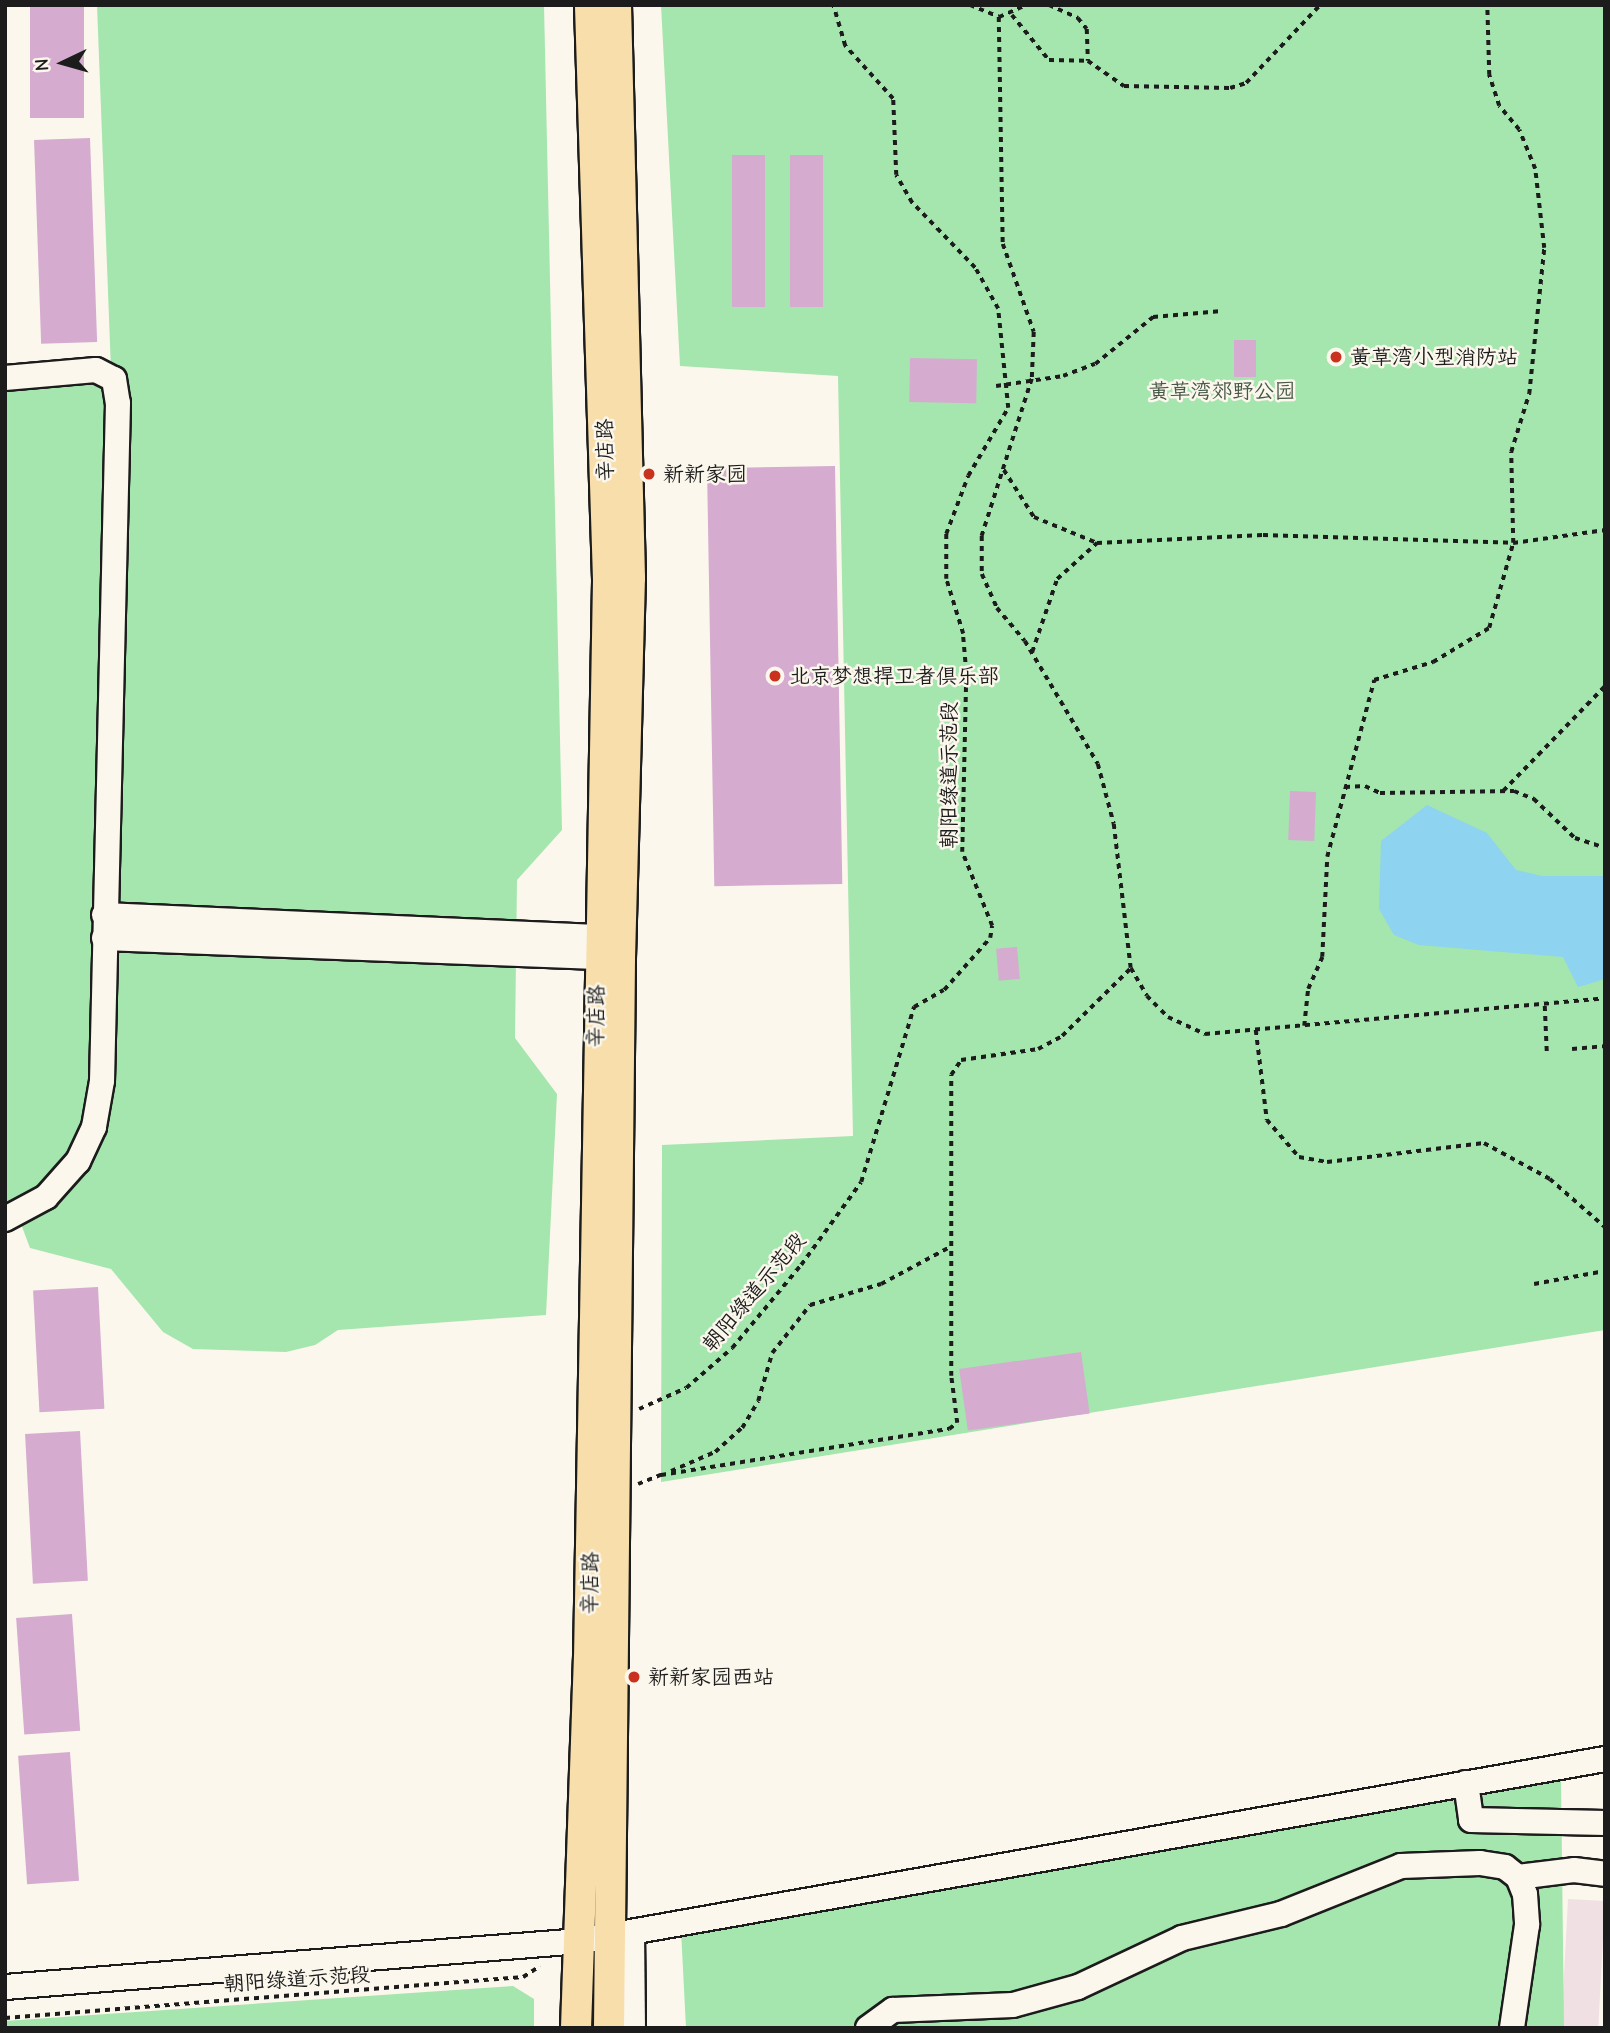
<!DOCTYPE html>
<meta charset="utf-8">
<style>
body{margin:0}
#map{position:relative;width:1610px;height:2033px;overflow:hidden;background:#fbf7ec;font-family:"Comic Neue","LXGW WenKai TC",sans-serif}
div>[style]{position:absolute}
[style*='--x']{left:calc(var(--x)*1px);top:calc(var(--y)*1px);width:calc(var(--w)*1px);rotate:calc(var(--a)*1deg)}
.built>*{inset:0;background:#f0e0e4;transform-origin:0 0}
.green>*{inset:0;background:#a5e5ae}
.water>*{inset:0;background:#8ed3ef}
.building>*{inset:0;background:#d5abd0;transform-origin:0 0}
.path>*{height:3.5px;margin-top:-1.75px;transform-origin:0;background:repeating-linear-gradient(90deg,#1c1c1c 0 5px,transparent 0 10px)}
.roads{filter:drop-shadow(2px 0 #1c1c1c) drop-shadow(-2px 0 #1c1c1c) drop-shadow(0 2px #1c1c1c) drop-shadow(0 -2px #1c1c1c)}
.minor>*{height:24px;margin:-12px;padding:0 12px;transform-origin:12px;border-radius:12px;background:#fbf7ec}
.major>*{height:30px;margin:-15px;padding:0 15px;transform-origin:15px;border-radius:15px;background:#f8deab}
.dots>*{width:19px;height:19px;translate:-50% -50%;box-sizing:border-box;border:4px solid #fbf7ec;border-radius:50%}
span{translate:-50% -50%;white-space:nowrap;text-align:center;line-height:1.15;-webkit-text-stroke:5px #fbf7ec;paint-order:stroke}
.poi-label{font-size:21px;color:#1c1c1c}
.left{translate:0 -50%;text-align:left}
.park-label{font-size:21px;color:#455848}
.street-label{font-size:21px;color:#1c1c1c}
.frame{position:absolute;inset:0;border:7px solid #1c1c1c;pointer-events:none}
.north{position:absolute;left:28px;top:28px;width:70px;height:70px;-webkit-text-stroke:5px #fbf7ec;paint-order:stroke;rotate:265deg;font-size:19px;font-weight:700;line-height:28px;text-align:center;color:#1c1c1c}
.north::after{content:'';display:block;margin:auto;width:24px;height:32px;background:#1c1c1c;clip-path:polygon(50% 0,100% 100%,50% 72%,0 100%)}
</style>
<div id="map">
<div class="built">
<i style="left:1568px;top:1899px;width:37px;height:129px;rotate:3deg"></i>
</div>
<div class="green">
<i style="clip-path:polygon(97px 5px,544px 5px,562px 830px,517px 880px,515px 1038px,557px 1094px,546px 1315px,338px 1330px,315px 1345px,286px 1352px,193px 1349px,163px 1332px,111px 1269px,30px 1248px,18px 1216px,5px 1219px,5px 378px,111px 370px)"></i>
<i style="clip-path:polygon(661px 5px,1605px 5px,1605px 1330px,661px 1482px,662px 1145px,853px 1136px,838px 376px,680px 366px)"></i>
<i style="clip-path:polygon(1561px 1780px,1564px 2028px,686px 2028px,681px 1930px)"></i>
<i style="clip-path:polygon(513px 1986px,534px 1999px,534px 2028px,5px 2028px,5px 2021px)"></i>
</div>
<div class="water">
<i style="clip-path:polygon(1427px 805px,1487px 833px,1516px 870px,1542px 876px,1605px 876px,1605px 979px,1578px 987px,1563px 957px,1419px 945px,1394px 935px,1379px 909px,1381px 841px)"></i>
</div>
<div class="building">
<i style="left:30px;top:5px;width:54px;height:113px"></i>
<i style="left:90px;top:138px;width:204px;height:56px;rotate:88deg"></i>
<i style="left:732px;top:155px;width:33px;height:152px"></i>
<i style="left:790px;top:155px;width:33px;height:152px"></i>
<i style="left:1234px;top:340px;width:22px;height:37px"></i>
<i style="left:910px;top:358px;width:67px;height:44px;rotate:1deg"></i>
<i style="left:835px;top:466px;width:418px;height:128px;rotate:89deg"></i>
<i style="left:1290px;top:791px;width:26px;height:49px;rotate:2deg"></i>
<i style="left:1017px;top:947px;width:32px;height:21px;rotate:85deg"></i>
<i style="left:98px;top:1287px;width:122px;height:65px;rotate:87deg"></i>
<i style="left:1081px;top:1352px;width:62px;height:123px;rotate:82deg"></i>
<i style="left:80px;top:1431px;width:150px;height:55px;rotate:87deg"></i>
<i style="left:72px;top:1614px;width:117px;height:56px;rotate:86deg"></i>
<i style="left:70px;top:1752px;width:129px;height:52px;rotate:86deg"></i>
</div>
<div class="path">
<i style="--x:970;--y:5;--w:31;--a:22"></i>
<i style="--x:999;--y:17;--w:30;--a:-24"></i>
<i style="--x:1049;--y:5;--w:32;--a:24"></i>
<i style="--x:1078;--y:18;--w:14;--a:51"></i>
<i style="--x:1087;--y:29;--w:32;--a:88"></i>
<i style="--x:1012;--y:15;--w:58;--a:50.6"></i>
<i style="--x:1049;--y:60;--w:39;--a:1"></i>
<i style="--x:1088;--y:61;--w:44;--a:34.8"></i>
<i style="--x:1124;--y:86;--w:106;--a:1.1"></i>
<i style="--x:1230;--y:88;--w:17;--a:-17"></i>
<i style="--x:1246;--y:83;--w:108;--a:-46.5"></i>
<i style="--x:999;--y:17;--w:227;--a:89"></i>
<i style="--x:1003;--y:244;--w:93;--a:70.6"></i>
<i style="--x:1034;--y:332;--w:47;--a:92.4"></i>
<i style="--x:1032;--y:379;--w:165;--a:107.7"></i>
<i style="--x:982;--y:536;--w:38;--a:90"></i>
<i style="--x:982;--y:574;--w:37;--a:66"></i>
<i style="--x:997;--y:608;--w:43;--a:49.7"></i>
<i style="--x:1025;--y:641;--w:143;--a:59.3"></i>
<i style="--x:1098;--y:764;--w:62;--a:75.1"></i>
<i style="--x:1114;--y:824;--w:145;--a:83.3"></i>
<i style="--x:1131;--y:968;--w:32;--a:60"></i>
<i style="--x:1147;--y:996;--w:30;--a:45"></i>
<i style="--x:1168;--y:1017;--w:41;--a:24.7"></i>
<i style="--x:1205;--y:1034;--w:402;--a:-5.1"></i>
<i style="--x:996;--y:386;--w:68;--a:-8.5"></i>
<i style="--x:1063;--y:376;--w:34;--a:-21"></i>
<i style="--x:1095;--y:364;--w:75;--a:-39"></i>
<i style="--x:1153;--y:317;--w:69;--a:-5"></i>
<i style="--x:1004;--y:470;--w:56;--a:57.4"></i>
<i style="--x:1034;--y:517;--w:68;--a:22.4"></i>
<i style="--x:1032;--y:652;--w:77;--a:-71.1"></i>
<i style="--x:1057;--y:579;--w:54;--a:-42"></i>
<i style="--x:1097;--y:543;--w:166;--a:-2.8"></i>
<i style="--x:1263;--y:535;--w:250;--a:1.8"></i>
<i style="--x:1513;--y:543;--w:93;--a:-8"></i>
<i style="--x:1345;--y:787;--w:20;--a:-3"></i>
<i style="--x:1365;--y:786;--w:17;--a:25"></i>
<i style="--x:1380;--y:793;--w:134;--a:-0.9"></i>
<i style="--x:1514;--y:791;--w:22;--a:22"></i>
<i style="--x:1534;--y:799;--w:57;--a:43.6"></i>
<i style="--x:1575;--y:838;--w:32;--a:18"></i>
<i style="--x:1503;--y:791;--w:146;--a:-45.8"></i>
<i style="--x:1545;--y:1006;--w:46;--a:87.5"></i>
<i style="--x:1304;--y:1026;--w:37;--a:-84"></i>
<i style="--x:1308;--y:989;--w:35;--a:-66"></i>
<i style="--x:1322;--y:957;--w:100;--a:-87.1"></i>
<i style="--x:1327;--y:857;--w:183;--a:-75.1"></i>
<i style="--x:1374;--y:680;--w:62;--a:-17"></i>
<i style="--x:1433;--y:662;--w:66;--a:-31.3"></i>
<i style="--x:1489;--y:628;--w:88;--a:-74.2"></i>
<i style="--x:1513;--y:543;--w:91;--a:-91.3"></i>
<i style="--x:1511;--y:452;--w:61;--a:-72.8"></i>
<i style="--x:1529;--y:394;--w:147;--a:-84.1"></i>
<i style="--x:1544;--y:248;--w:80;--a:-96.5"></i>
<i style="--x:1535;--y:169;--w:42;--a:-112.3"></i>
<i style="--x:1519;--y:130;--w:31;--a:-130"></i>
<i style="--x:1499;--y:106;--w:33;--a:-108"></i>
<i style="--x:1489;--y:75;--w:70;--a:-91.6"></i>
<i style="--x:1256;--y:1030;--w:91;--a:83"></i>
<i style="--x:1267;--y:1120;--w:49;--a:49.1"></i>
<i style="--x:1299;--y:1157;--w:28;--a:10"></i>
<i style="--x:1327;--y:1162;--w:158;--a:-6.9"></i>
<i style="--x:1484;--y:1143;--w:75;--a:28.6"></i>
<i style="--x:1550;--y:1179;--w:73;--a:41.1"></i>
<i style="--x:1572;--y:1049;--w:33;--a:-5"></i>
<i style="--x:1534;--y:1284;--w:72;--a:-10.4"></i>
<i style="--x:639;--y:1409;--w:51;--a:-24.1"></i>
<i style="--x:686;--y:1388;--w:61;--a:-41"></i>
<i style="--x:732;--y:1348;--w:108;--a:-50.3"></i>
<i style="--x:801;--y:1265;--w:102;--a:-54.1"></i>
<i style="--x:861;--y:1182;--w:183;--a:-73.2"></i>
<i style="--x:914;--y:1007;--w:34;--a:-30"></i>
<i style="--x:944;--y:990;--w:69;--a:-48.5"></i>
<i style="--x:990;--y:938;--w:12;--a:-81"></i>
<i style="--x:992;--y:926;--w:80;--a:-112.1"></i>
<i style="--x:962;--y:852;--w:180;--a:-88.7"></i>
<i style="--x:966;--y:672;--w:38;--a:-95"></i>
<i style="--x:963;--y:634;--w:58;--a:-107.2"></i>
<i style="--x:946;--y:579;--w:45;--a:-90"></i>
<i style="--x:946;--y:534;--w:62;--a:-69.2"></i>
<i style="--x:968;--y:476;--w:79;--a:-59.5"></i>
<i style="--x:1008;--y:408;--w:100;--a:-95.8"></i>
<i style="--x:998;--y:309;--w:47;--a:-119.3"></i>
<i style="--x:975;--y:268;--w:91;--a:-134.1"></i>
<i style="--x:912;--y:203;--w:32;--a:-120"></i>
<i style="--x:896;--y:175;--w:76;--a:-92.3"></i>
<i style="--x:893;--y:99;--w:72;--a:-132.2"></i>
<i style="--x:845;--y:46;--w:43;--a:-106.3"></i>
<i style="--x:671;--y:1471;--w:48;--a:-23.4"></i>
<i style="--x:715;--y:1452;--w:36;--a:-42"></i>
<i style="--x:742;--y:1428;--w:31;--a:-59"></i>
<i style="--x:758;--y:1401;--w:50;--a:-73.7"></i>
<i style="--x:772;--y:1353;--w:61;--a:-51.6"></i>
<i style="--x:810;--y:1305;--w:74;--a:-16.5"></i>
<i style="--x:881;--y:1284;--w:76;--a:-28.2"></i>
<i style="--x:661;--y:1475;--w:292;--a:-9.1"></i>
<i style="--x:949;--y:1429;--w:10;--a:-37"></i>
<i style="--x:957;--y:1423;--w:47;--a:-97.3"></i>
<i style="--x:951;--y:1376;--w:301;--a:-90"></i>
<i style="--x:951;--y:1075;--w:18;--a:-56"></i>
<i style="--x:961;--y:1060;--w:78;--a:-8.1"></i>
<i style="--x:1038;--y:1049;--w:27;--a:-28"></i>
<i style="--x:1062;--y:1036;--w:95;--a:-44.6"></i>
<i style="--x:638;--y:1484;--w:27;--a:-22"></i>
<i style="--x:5;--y:2018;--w:520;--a:-4.53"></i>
<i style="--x:523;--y:1977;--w:20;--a:-33"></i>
</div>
<div class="roads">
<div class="minor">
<i style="--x:5;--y:378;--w:91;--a:-5"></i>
<i style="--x:96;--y:370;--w:20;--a:27"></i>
<i style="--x:114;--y:379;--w:24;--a:81"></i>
<i style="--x:118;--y:403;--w:678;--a:91.35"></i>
<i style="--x:102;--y:1081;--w:47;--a:99.9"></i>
<i style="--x:94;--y:1127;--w:38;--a:115"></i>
<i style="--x:78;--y:1161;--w:48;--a:131.6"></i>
<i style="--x:46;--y:1197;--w:47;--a:151.8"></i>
<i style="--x:104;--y:915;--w:517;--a:2.55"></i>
<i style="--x:104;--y:938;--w:516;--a:2.22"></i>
<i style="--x:1466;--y:1783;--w:37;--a:82"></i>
<i style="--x:1471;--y:1820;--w:134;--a:1.3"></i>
<i style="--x:1518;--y:1877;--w:56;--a:-7.1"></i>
<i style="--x:1574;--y:1870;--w:31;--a:7"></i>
<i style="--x:632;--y:1932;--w:96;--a:89.4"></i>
<i style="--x:5;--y:1987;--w:577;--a:-4.57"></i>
<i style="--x:580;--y:1941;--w:1041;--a:-10.07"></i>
<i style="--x:868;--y:2028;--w:31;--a:-36"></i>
<i style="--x:893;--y:2010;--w:120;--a:-2.4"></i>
<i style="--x:1013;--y:2005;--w:67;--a:-15.5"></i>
<i style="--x:1078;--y:1987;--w:115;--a:-25.2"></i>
<i style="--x:1182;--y:1938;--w:102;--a:-13.6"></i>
<i style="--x:1281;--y:1914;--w:129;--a:-21.8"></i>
<i style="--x:1401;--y:1866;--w:79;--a:-2.2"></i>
<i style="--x:1480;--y:1863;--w:25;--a:9"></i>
<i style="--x:1505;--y:1867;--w:16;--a:38"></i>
<i style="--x:1518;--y:1877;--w:18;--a:68"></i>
<i style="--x:1525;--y:1894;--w:31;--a:86"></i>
<i style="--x:1527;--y:1925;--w:104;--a:98.3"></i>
</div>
<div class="major">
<i style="--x:576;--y:2028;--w:369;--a:-88"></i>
<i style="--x:589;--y:1659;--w:1080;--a:-88.99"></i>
<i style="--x:608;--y:579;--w:574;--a:-91.8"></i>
<i style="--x:609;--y:2028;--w:1070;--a:-89.41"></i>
<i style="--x:620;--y:958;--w:380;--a:-88.5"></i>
<i style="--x:630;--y:578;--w:573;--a:-91.4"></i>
</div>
</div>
<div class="dots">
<i style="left:1336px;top:357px;background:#c8321e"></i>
<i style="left:649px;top:474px;background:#c8321e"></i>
<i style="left:775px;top:676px;background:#c8321e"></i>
<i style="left:634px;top:1677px;background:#c8321e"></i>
</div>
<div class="poi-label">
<span class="left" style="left:1350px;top:357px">黄草湾小型消防站</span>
<span class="left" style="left:663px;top:474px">新新家园</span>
<span class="left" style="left:789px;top:676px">北京梦想捍卫者俱乐部</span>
<span class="left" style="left:648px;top:1677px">新新家园西站</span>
</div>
<div class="park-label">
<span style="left:1222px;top:391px">黄草湾郊野公园</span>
</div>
<div class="street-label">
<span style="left:605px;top:450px;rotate:-91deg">辛店路</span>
<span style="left:949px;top:775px;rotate:-90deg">朝阳绿道示范段</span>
<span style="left:596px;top:1016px;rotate:-89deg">辛店路</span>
<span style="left:754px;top:1292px;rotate:-50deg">朝阳绿道示范段</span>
<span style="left:590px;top:1583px;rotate:-89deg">辛店路</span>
<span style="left:297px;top:1979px;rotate:-4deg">朝阳绿道示范段</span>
</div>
<div class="frame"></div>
<div class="north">N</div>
</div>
